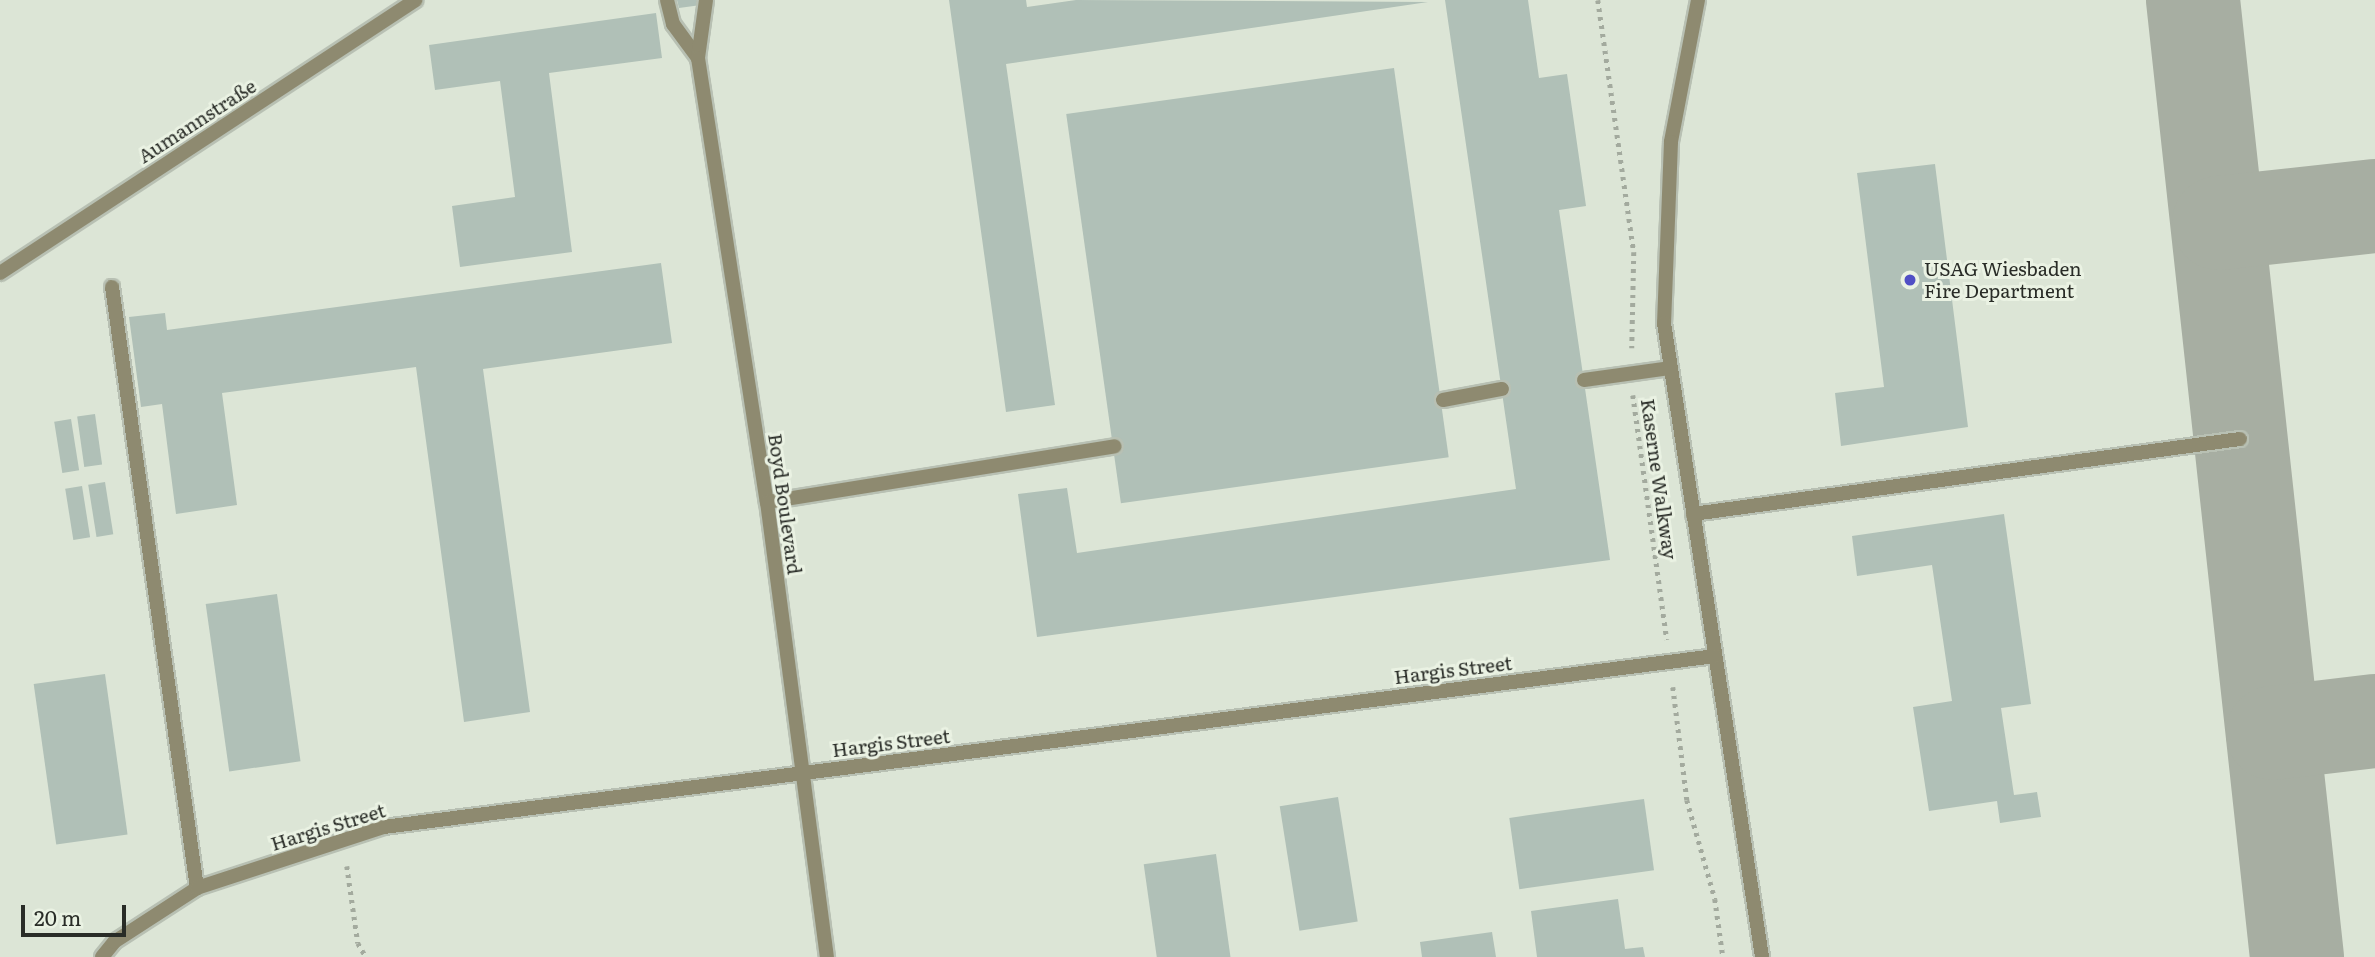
<!DOCTYPE html>
<meta charset="utf-8">
<style>
body{margin:0}
#map{position:relative;width:2375px;height:957px;overflow:hidden;background:#dce5d6;font-family:Literata,serif}
div>[style]{position:absolute}
[style*='--x']{left:calc(var(--x)*1px);top:calc(var(--y)*1px);width:calc(var(--w)*1px);rotate:calc(var(--a)*1deg)}
.taxiway>*{height:94px;margin:-47px;padding:0 47px;transform-origin:47px;border-radius:47px;background:#a7aea2}
.building>*{inset:0;background:#b0c0b7;transform-origin:0 0}
.path>*{height:4.5px;margin-top:-2.25px;transform-origin:0;background:repeating-linear-gradient(90deg,#a3aa9e 0 3.5px,transparent 0 8.5px)}
.roads{filter:drop-shadow(2px 0 #b8c0b3) drop-shadow(-2px 0 #b8c0b3) drop-shadow(0 2px #b8c0b3) drop-shadow(0 -2px #b8c0b3)}
.lane>*{height:14px;margin:-7px;padding:0 7px;transform-origin:7px;border-radius:7px;background:#8e8a70}
.street>*{height:14px;margin:-7px;padding:0 7px;transform-origin:7px;border-radius:7px;background:#8e8a70}
.dots>*{width:19px;height:19px;translate:-50% -50%;box-sizing:border-box;border:4px solid #eaf2e3;border-radius:50%}
span{translate:-50% -50%;white-space:nowrap;text-align:center;line-height:1.15;-webkit-text-stroke:6px #eaf2e3;paint-order:stroke}
.street-label{font-size:19px;color:#292c27}
.poi-label{font-size:19px;color:#292c27}
.left{translate:0 -50%;text-align:left}
.scale{position:absolute;left:21px;top:905px;width:105px;height:32px;box-sizing:border-box;border:4px solid #292c27;border-top:0;padding-left:9px;font-size:21px;line-height:24px;white-space:nowrap;color:#292c27;-webkit-text-stroke:5px #eaf2e3;paint-order:stroke}
</style>
<div id="map">
<div class="taxiway">
<i style="--x:2193;--y:0;--w:963;--a:83.8"></i>
<i style="--x:2219;--y:223;--w:157;--a:-6.2"></i>
<i style="--x:2273;--y:733;--w:103;--a:-6.7"></i>
</div>
<div class="building">
<i style="clip-path:polygon(677px 0,700px 0,701px 5px,679px 8px)"></i>
<i style="clip-path:polygon(949px 0,1026px 0,1027px 7px,1076px 0,1428px 2px,1006px 64px,1055px 405px,1006px 412px)"></i>
<i style="clip-path:polygon(1445px 0,1528px 0,1539px 78px,1567px 74px,1586px 206px,1559px 210px,1610px 560px,1037px 637px,1018px 494px,1067px 488px,1077px 553px,1516px 489px)"></i>
<i style="clip-path:polygon(656px 13px,662px 58px,549px 73px,572px 252px,460px 267px,452px 206px,515px 197px,500px 81px,435px 90px,429px 45px)"></i>
<i style="left:1394px;top:68px;width:393px;height:331px;rotate:82deg"></i>
<i style="clip-path:polygon(1935px 164px,1968px 427px,1841px 446px,1835px 393px,1884px 387px,1857px 173px)"></i>
<i style="clip-path:polygon(661px 263px,672px 343px,483px 369px,530px 712px,464px 722px,416px 367px,222px 393px,237px 505px,176px 514px,162px 404px,141px 407px,129px 317px,165px 313px,167px 330px)"></i>
<i style="left:95px;top:414px;width:51px;height:18px;rotate:82deg"></i>
<i style="left:71px;top:419px;width:52px;height:17px;rotate:81deg"></i>
<i style="left:105px;top:482px;width:53px;height:17px;rotate:81deg"></i>
<i style="left:82px;top:486px;width:52px;height:17px;rotate:81deg"></i>
<i style="clip-path:polygon(2004px 514px,2031px 704px,2001px 708px,2014px 795px,2037px 792px,2041px 817px,2000px 823px,1997px 801px,1929px 811px,1913px 707px,1952px 701px,1932px 565px,1857px 576px,1852px 536px)"></i>
<i style="left:277px;top:594px;width:169px;height:72px;rotate:82deg"></i>
<i style="left:105px;top:674px;width:162px;height:72px;rotate:82deg"></i>
<i style="left:1338px;top:797px;width:126px;height:59px;rotate:81deg"></i>
<i style="left:1644px;top:799px;width:72px;height:136px;rotate:82deg"></i>
<i style="left:1216px;top:854px;width:104px;height:73px;rotate:82deg"></i>
<i style="clip-path:polygon(1618px 899px,1625px 949px,1643px 947px,1645px 957px,1537px 957px,1531px 911px)"></i>
<i style="clip-path:polygon(1492px 932px,1496px 957px,1422px 957px,1420px 942px)"></i>
</div>
<div class="path">
<i style="--x:1598;--y:0;--w:255;--a:81.9"></i>
<i style="--x:1634;--y:252;--w:96;--a:91.2"></i>
<i style="--x:1633;--y:395;--w:247;--a:82.1"></i>
<i style="--x:1673;--y:687;--w:114;--a:82.9"></i>
<i style="--x:1687;--y:800;--w:103;--a:74.2"></i>
<i style="--x:1715;--y:899;--w:59;--a:82.1"></i>
<i style="--x:347;--y:866;--w:78;--a:81.9"></i>
<i style="--x:358;--y:943;--w:16;--a:60"></i>
</div>
<div class="roads">
<div class="lane">
<i style="--x:112;--y:287;--w:607;--a:81.95"></i>
<i style="--x:1584;--y:380;--w:88;--a:-7.9"></i>
<i style="--x:1443;--y:400;--w:60;--a:-10.6"></i>
<i style="--x:767;--y:502;--w:352;--a:-9.1"></i>
<i style="--x:1693;--y:514;--w:552;--a:-7.81"></i>
</div>
<div class="street">
<i style="--x:667;--y:0;--w:25;--a:76"></i>
<i style="--x:673;--y:24;--w:42;--a:53.7"></i>
<i style="--x:706;--y:0;--w:59;--a:97.9"></i>
<i style="--x:698;--y:58;--w:449;--a:81.2"></i>
<i style="--x:767;--y:502;--w:459;--a:82.5"></i>
<i style="--x:1698;--y:0;--w:145;--a:100.8"></i>
<i style="--x:1671;--y:142;--w:181;--a:92.2"></i>
<i style="--x:1664;--y:323;--w:642;--a:81.21"></i>
<i style="--x:0;--y:273;--w:497;--a:-33.3"></i>
<i style="--x:102;--y:957;--w:19;--a:-51"></i>
<i style="--x:114;--y:942;--w:99;--a:-33"></i>
<i style="--x:197;--y:888;--w:197;--a:-18.1"></i>
<i style="--x:384;--y:827;--w:1342;--a:-7.32"></i>
</div>
</div>
<div class="dots">
<i style="left:1910px;top:280px;background:#504fc5"></i>
</div>
<div class="street-label">
<span style="left:197px;top:121px;rotate:-33deg">Aumannstraße</span>
<span style="left:1659px;top:479px;rotate:82deg">Kaserne Walkway</span>
<span style="left:785px;top:504px;rotate:82deg">Boyd Boulevard</span>
<span style="left:1453px;top:670px;rotate:-7deg">Hargis Street</span>
<span style="left:891px;top:743px;rotate:-7deg">Hargis Street</span>
<span style="left:328px;top:827px;rotate:-17deg">Hargis Street</span>
</div>
<div class="poi-label">
<span class="left" style="left:1924px;top:280px">USAG Wiesbaden<br>Fire Department</span>
</div>
<div class="scale">20 m</div>
</div>
